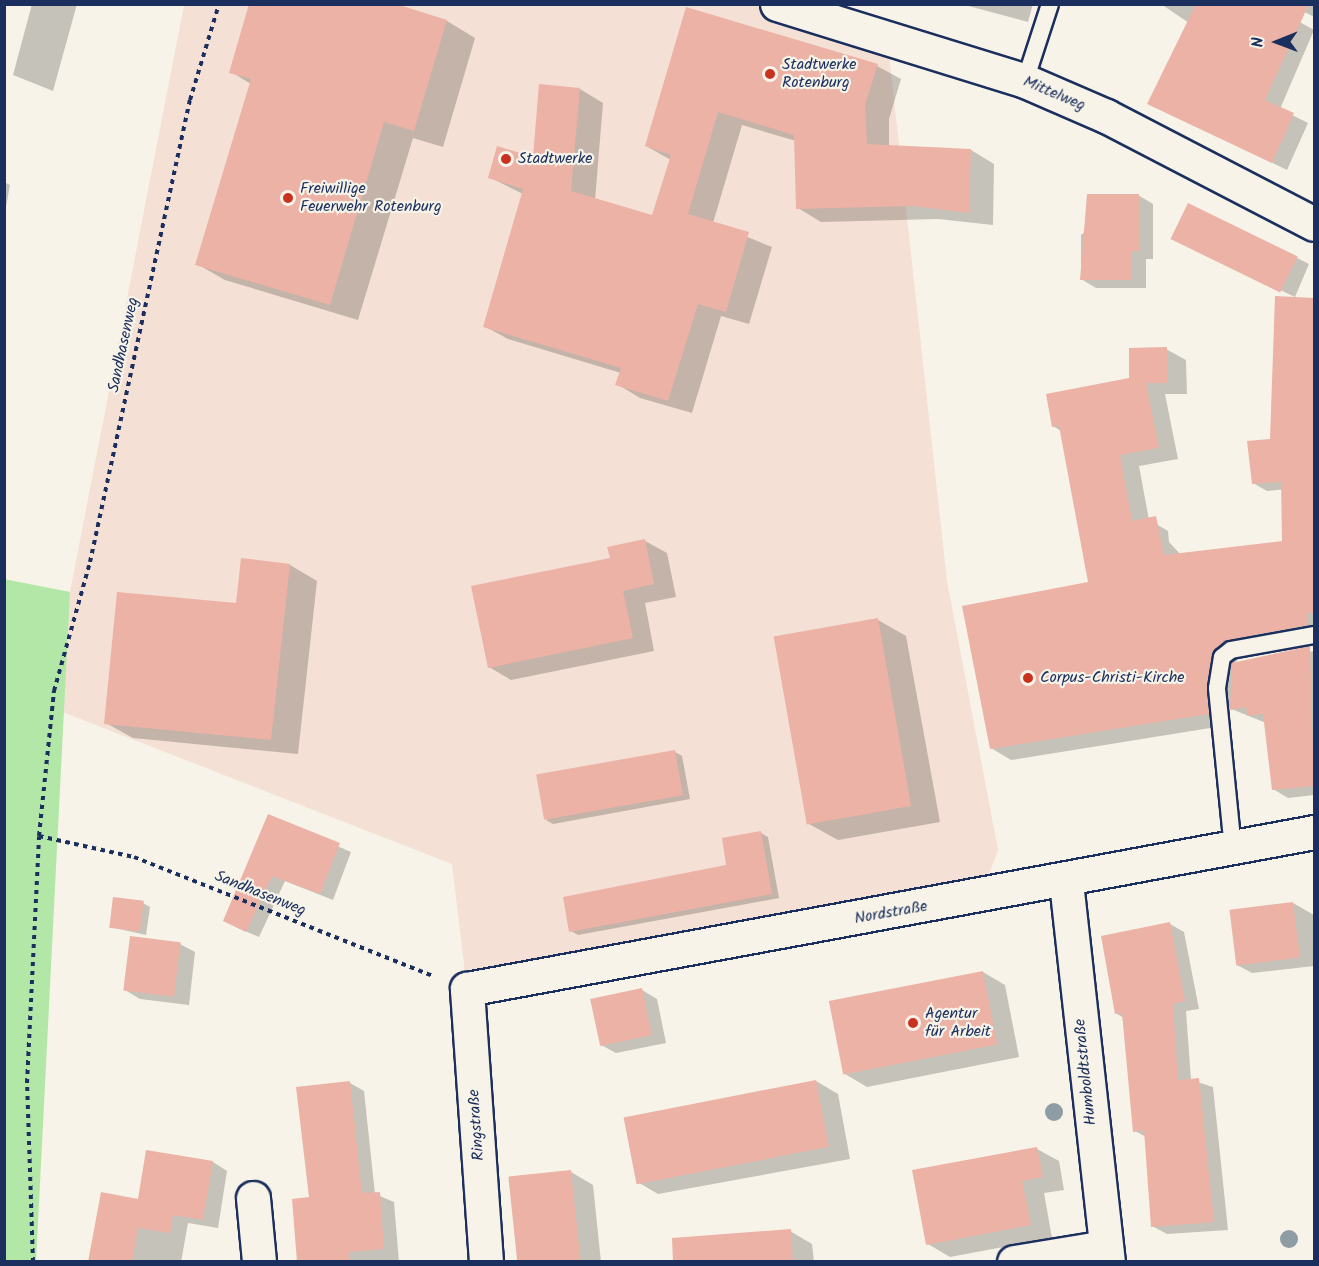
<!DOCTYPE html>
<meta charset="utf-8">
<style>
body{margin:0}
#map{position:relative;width:1319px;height:1266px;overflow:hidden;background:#f7f3e8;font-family:Kalam,sans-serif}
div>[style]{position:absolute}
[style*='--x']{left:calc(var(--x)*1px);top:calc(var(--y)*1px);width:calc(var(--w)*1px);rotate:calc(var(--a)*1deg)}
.built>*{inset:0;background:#f4e0d4}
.green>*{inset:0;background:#b3e7a8}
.shadow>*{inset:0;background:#0003}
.building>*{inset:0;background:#ecb2a6;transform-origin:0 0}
.path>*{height:4px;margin-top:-2px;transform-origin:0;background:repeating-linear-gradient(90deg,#1b2f5e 0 4.5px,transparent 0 9px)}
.roads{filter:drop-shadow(2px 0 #1b2f5e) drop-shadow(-2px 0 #1b2f5e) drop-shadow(0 2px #1b2f5e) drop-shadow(0 -2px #1b2f5e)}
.service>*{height:16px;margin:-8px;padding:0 8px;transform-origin:8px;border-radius:8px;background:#f7f3e8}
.minor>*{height:33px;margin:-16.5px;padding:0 16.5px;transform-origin:16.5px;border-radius:16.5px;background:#f7f3e8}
.trees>*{width:18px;height:18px;margin:-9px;border-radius:50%;background:#8e9ca4}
.dots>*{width:16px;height:16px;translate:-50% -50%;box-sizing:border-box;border:3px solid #f7f3e8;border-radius:50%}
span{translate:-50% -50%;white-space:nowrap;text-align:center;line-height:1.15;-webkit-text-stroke:4.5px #f7f3e8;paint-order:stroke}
.poi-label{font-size:16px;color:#1b2f5e}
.left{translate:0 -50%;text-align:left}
.street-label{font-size:16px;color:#1b2f5e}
.frame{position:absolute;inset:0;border:6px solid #1b2f5e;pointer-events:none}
.north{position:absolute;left:1247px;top:12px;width:60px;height:60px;-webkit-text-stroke:4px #f7f3e8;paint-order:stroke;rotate:269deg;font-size:16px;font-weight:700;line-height:24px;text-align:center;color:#1b2f5e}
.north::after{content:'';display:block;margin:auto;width:21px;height:27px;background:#1b2f5e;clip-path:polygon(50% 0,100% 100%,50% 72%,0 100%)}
</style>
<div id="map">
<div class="built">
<i style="clip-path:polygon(184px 5px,807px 5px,888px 45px,947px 581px,998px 850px,981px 896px,467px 989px,452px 864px,60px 711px,70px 592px)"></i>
</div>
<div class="green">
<i style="clip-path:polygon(4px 579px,70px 592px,36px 1262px,4px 1261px)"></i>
</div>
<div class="shadow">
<i style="clip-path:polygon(32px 4px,77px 4px,53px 91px,13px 75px)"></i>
<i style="clip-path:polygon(391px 4px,447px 21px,475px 38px,443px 147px,413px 138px,358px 320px,225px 280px,197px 264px,251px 84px,231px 72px)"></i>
<i style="clip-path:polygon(961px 4px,1033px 4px,1028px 22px)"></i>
<i style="clip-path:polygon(1161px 4px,1268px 4px,1314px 30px,1280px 109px,1308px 123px,1287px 170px,1149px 104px,1189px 23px)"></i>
<i style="clip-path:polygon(1290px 4px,1314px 4px,1314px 17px,1301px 10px)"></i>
<i style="clip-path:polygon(687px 8px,877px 66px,901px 79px,889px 119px,889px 147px,971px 150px,994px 164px,993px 225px,938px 219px,821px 222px,798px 208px,796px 141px,742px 125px,713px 223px,772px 247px,749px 324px,721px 316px,692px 413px,640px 398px,617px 384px,621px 373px,508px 339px,484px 326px,523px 194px,489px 177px,534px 159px,580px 89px,603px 103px,595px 200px,653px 217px,671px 160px,646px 146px)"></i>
<i style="clip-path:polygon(4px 182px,10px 185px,4px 218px)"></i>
<i style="clip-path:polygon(1138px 195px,1153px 204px,1153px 259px,1146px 259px,1146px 288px,1096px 288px,1081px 279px,1081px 235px)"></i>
<i style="clip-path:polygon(1183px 244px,1297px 258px,1309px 264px,1295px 297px)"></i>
<i style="clip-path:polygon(1277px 297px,1314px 300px,1314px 486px,1267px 491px,1253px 483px,1271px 440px)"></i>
<i style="clip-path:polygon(1166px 349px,1186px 360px,1187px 394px,1165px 394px,1178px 459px,1139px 466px,1149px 520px,1168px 531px,1169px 542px,1181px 555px,1283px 543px,1283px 533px,1314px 533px,1314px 639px,1245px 652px,1234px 664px,1314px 651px,1314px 795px,1288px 798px,1273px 789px,1266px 723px,1229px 708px,1229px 725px,1011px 760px,991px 748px,1089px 583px,1061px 431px,1053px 426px,1131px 380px)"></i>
<i style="clip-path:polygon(645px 541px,667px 553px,676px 597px,645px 603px,654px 651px,511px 680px,489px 667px)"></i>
<i style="clip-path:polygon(243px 559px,290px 565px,317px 581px,298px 754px,133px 738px,106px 723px,237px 605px)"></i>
<i style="clip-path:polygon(878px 620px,906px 636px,940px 822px,838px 840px,809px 824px)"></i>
<i style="clip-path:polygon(675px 752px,682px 756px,690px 799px,553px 824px,546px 820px)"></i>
<i style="clip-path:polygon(268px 816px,351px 852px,333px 900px,285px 881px,259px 937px,236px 927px)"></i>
<i style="clip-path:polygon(761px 833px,768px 837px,779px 898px,578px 935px,571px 931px,728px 866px)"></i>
<i style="clip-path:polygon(143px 903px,150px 907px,146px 935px,110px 927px)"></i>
<i style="clip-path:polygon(1293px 903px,1314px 915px,1314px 966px,1252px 973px,1237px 965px)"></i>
<i style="clip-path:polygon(1170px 924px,1184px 932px,1199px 1009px,1186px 1011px,1191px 1080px,1213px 1087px,1228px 1230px,1167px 1234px,1152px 1226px,1146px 1137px,1135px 1131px,1124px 1018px,1117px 1014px)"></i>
<i style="clip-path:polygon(180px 944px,195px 952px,189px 1005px,140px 999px,125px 990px)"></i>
<i style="clip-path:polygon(983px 972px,1005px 985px,1019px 1057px,867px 1087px,845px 1074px)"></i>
<i style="clip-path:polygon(642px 990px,657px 999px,666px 1043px,616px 1053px,601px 1045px)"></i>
<i style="clip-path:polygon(816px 1081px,838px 1094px,850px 1159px,658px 1194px,636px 1181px)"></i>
<i style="clip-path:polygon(350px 1083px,364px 1091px,375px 1194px,394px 1202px,399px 1262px,299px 1262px,311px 1199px)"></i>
<i style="clip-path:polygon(1037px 1149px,1059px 1161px,1064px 1190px,1044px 1193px,1052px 1238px,950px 1257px,928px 1244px)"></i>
<i style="clip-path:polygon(213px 1162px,227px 1171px,218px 1228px,188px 1223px,181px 1262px,90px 1262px,139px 1201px)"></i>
<i style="clip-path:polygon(571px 1172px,593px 1185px,601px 1262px,517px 1262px)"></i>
<i style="clip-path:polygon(790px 1231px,812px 1244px,814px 1262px,724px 1262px)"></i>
</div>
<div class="building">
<i style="clip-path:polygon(249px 4px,396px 4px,447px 20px,414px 131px,384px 122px,330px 305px,195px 265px,251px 79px,229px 73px)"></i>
<i style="clip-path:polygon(1196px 4px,1309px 4px,1265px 100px,1294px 113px,1272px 163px,1147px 104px)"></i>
<i style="clip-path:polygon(686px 7px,878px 64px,865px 105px,867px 144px,971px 149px,969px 213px,913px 206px,796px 209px,794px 135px,718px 112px,688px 214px,749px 232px,726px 312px,698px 304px,668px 401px,615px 385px,621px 368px,483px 327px,523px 189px,488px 178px,497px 146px,533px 157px,539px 84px,580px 88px,571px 191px,652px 215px,671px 155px,645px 146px)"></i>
<i style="clip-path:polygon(1087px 194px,1139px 194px,1139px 251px,1131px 251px,1131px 280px,1080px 280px)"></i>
<i style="left:1188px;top:203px;width:122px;height:40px;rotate:26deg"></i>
<i style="clip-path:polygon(1275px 296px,1314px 298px,1314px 613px,1307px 613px,1308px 625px,1229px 640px,1216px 649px,1207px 687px,1209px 714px,990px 749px,962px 606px,1088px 582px,1059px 426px,1052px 427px,1046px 394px,1129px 378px,1129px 348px,1167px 347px,1167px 383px,1146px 383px,1159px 448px,1120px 455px,1132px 521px,1156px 516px,1164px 555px,1282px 541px,1281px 482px,1252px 484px,1247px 441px,1270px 439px)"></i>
<i style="clip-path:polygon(645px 539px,654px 584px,623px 591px,633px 638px,488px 668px,471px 586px,610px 558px,607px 547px)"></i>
<i style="clip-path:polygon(241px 558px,290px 564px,271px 740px,104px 724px,117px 592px,236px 603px)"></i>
<i style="left:878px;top:618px;width:191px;height:106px;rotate:80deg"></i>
<i style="clip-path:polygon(1310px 646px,1314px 786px,1272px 790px,1263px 714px,1247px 716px,1246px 707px,1230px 710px,1232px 663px)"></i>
<i style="left:675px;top:750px;width:46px;height:141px;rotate:80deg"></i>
<i style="clip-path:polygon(268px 814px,340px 843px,320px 894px,272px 876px,246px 932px,223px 921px)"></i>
<i style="clip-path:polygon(761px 831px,772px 894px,569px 932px,563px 897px,726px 865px,722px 838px)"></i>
<i style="left:113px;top:897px;width:31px;height:31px;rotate:7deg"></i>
<i style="left:1293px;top:902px;width:56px;height:64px;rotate:83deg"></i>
<i style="clip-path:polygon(1170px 922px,1185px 1001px,1173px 1004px,1178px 1080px,1199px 1078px,1214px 1222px,1151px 1227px,1144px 1130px,1133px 1132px,1122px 1013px,1115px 1014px,1101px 936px)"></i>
<i style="left:130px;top:936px;width:51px;height:55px;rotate:7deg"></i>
<i style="left:983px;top:971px;width:75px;height:157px;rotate:79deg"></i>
<i style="left:642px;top:988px;width:48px;height:53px;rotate:78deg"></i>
<i style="left:816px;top:1080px;width:68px;height:196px;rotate:79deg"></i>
<i style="clip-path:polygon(350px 1081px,362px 1193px,380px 1192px,384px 1249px,349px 1252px,350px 1262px,297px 1262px,292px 1199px,309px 1197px,296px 1087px)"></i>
<i style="clip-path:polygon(1037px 1147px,1043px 1177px,1022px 1181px,1031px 1225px,926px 1245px,912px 1170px)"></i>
<i style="clip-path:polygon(146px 1150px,213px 1161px,203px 1220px,173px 1215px,170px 1233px,138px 1228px,132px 1262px,88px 1262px,101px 1192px,138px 1199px)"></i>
<i style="left:571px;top:1170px;width:92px;height:63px;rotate:84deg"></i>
<i style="clip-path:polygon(791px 1229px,793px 1262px,673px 1262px,672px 1238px)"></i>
</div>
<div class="path">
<i style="--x:39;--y:836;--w:97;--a:12.5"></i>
<i style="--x:134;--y:857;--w:322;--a:21.7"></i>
<i style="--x:33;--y:1262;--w:179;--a:-91.9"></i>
<i style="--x:27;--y:1083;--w:247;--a:-87.2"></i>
<i style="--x:39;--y:836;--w:146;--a:-84.1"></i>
<i style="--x:54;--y:691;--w:134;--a:-74.4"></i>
<i style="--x:90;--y:562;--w:473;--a:-77.8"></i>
<i style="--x:190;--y:100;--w:100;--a:-73.2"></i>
</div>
<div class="roads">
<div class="service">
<i style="--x:1025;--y:81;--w:81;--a:-72"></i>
<i style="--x:1233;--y:849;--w:162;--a:-95.7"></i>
<i style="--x:1217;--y:688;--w:31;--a:-81"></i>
<i style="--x:1222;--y:657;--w:11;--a:-38"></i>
<i style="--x:1231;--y:650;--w:84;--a:-10.2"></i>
</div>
<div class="minor">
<i style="--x:777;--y:4;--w:260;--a:17.2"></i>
<i style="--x:1025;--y:81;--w:88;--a:23.4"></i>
<i style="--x:1106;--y:116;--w:234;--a:27.4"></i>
<i style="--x:1066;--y:882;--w:382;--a:83.7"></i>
<i style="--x:253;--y:1198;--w:64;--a:84.6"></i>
<i style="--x:486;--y:1262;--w:274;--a:-94"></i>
<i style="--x:467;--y:989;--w:861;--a:-10.5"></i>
<i style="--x:1014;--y:1262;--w:93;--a:-9.3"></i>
</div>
</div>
<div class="trees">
<i style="left:1054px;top:1112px"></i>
<i style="left:1289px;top:1239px"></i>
</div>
<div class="dots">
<i style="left:770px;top:74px;background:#c8321e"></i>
<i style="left:506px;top:159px;background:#c8321e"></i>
<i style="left:288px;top:198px;background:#c8321e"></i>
<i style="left:1028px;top:678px;background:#c8321e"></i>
<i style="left:913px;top:1023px;background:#c8321e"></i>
</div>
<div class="poi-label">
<span class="left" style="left:782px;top:74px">Stadtwerke<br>Rotenburg</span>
<span class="left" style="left:518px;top:159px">Stadtwerke</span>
<span class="left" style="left:300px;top:198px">Freiwillige<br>Feuerwehr Rotenburg</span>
<span class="left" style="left:1040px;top:678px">Corpus-Christi-Kirche</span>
<span class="left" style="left:925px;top:1023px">Agentur<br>für Arbeit</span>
</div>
<div class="street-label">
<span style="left:1054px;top:94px;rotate:23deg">Mittelweg</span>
<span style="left:124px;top:345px;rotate:-78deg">Sandhasenweg</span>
<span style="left:260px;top:894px;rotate:22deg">Sandhasenweg</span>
<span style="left:891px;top:913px;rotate:-10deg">Nordstraße</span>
<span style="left:1086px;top:1072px;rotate:-96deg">Humboldtstraße</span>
<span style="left:477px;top:1125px;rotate:-94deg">Ringstraße</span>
</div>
<div class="frame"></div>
<div class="north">N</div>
</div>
